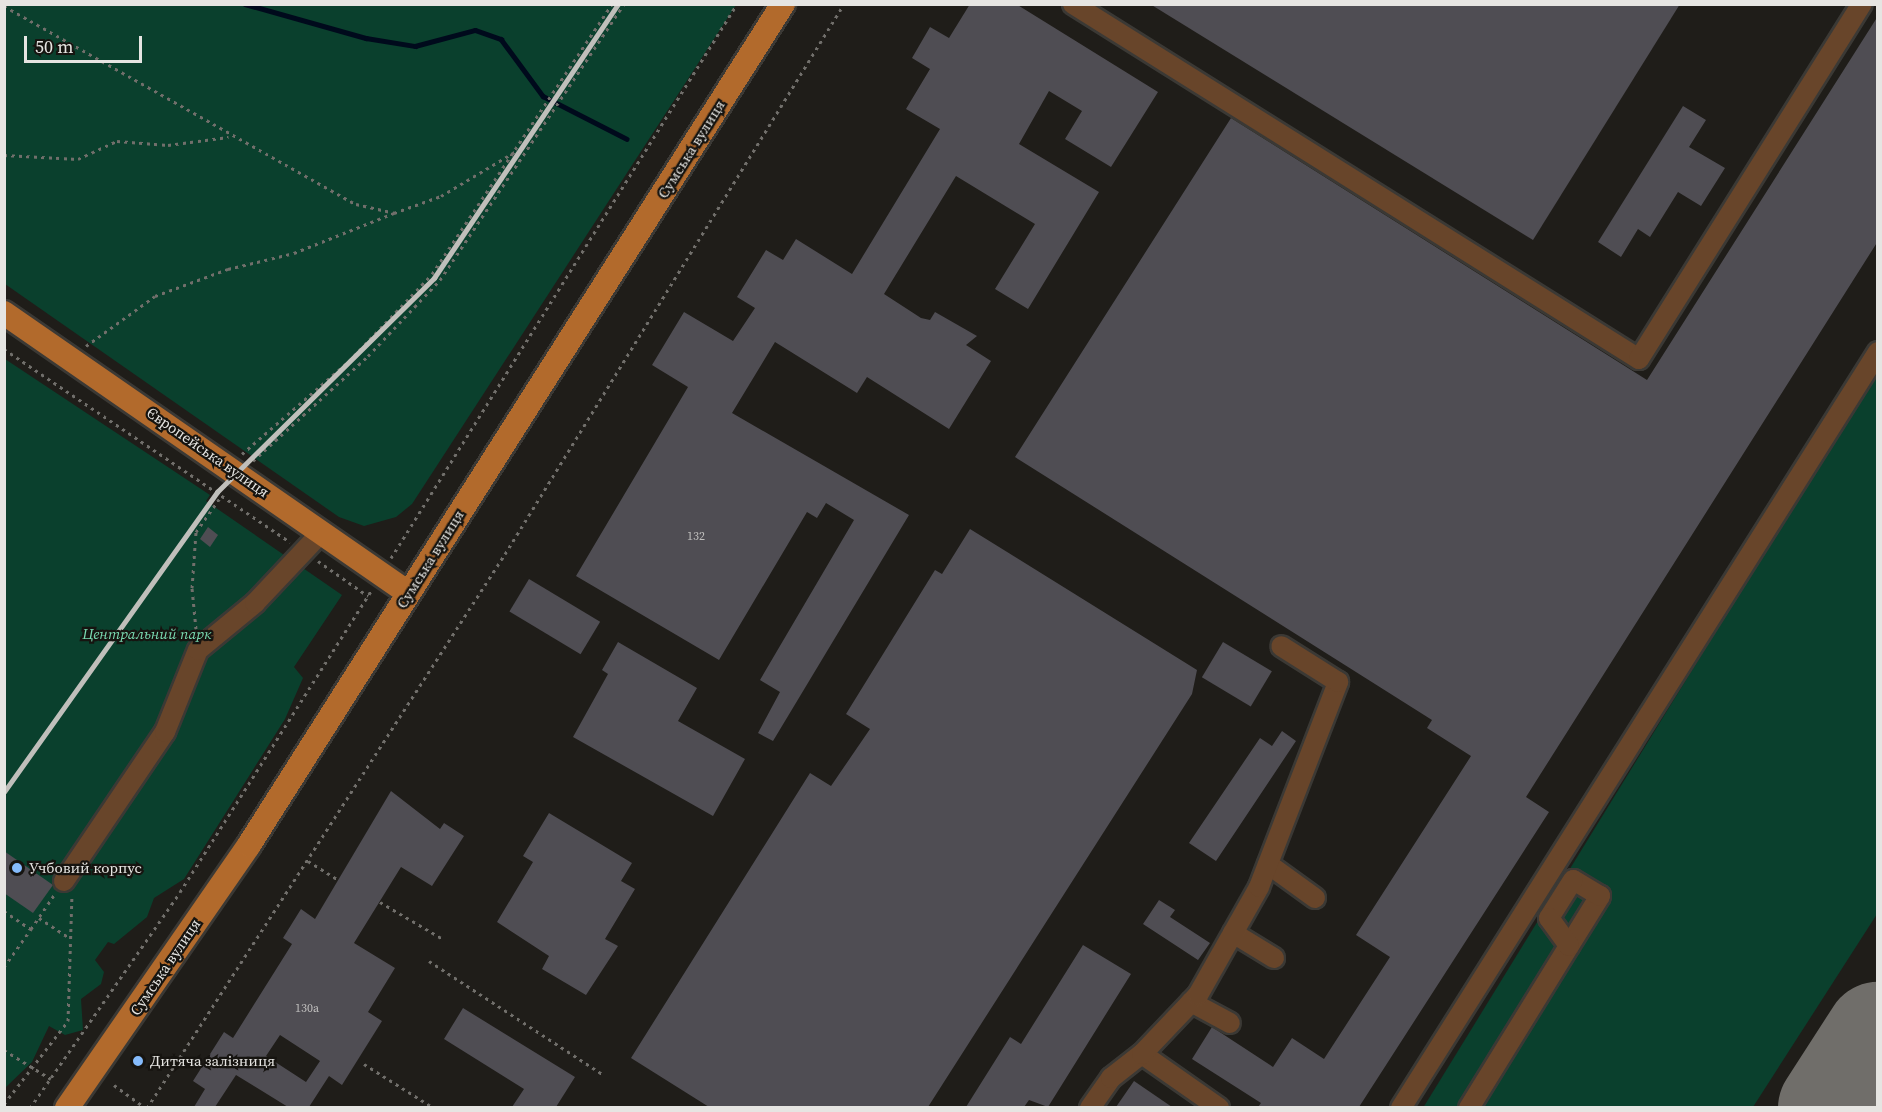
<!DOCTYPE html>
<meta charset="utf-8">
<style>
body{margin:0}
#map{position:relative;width:1882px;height:1112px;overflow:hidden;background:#1f1d19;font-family:"Source Serif 4",serif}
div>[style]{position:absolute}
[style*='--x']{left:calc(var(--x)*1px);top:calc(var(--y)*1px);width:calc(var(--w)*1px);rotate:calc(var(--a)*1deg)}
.green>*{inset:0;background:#0a402d}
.stream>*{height:4.5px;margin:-2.25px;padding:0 2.25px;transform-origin:2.25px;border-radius:2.25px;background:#000a1c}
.runway>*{height:106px;margin:-53px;padding:0 53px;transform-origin:53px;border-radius:53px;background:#706e6a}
.building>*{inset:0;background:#4f4d53;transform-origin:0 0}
.path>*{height:3px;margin-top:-1.5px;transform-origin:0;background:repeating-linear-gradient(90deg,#716f6b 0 3px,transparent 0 7.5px)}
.roads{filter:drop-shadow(2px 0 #3b3935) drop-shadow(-2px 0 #3b3935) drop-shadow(0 2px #3b3935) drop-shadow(0 -2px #3b3935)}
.minor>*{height:20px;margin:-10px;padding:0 10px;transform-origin:10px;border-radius:10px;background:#68452a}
.major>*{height:24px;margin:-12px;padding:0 12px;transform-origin:12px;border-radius:12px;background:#b26a2c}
.rail>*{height:4.5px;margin:-2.25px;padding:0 2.25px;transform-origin:2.25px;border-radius:2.25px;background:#c0bfbb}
.dots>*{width:16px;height:16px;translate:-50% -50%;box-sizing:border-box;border:3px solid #161410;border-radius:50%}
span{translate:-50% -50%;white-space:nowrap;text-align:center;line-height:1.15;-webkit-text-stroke:4.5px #161410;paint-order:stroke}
.number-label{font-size:12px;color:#c0bfbe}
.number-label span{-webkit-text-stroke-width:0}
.street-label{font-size:15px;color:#e6e5e2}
.park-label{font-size:15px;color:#79dab1;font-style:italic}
.poi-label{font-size:15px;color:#e6e5e2}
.left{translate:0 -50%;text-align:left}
.frame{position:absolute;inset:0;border:6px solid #e6e5e2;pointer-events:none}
.scale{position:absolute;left:24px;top:36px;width:118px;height:27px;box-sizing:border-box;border:3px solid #e6e5e2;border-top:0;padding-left:8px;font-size:18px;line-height:21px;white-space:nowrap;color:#e6e5e2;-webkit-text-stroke:4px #161410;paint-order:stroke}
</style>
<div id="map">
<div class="green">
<i style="clip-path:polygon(5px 4px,736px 4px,736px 5px,412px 504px,396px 517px,364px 526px,339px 517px,5px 284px)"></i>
<i style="clip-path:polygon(5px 359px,210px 495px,206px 501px,342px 595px,294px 667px,303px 678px,285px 719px,184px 879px,154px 898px,147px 917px,114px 944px,108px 942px,95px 960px,104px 972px,101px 984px,81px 999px,83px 1030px,65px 1035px,49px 1026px,32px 1062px,5px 1088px)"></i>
<i style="clip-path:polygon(1877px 369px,1877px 914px,1753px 1107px,1423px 1108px)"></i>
</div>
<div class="stream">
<i style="--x:245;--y:4;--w:126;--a:15.7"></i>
<i style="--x:366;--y:38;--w:50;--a:9.3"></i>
<i style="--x:415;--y:46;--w:62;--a:-14.9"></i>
<i style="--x:475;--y:30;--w:28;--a:19"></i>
<i style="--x:501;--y:39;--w:71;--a:53.6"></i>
<i style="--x:543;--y:96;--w:94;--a:27.1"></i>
</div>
<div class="runway">
<i style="--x:1831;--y:1108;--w:87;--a:-57.2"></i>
</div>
<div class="building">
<i style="clip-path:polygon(970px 4px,1016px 4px,1158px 92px,1111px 167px,1065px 139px,1082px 111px,1049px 91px,1019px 144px,1099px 192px,1028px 309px,995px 289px,1035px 224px,956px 176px,884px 294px,921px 318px,930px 320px,935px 312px,977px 336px,966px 345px,991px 361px,949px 429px,867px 377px,857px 393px,775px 342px,732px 413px,909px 515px,773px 741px,758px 733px,780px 692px,760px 680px,854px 520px,826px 503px,817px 518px,807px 512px,719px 660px,576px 576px,688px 387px,652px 365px,684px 312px,733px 341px,755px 308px,737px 297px,766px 250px,783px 260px,796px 239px,852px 274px,940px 129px,906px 109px,930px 69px,912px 58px,930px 27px,949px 38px)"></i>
<i style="clip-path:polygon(1150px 4px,1680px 4px,1533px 240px)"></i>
<i style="clip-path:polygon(1878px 16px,1878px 241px,1526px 797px,1549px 812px,1359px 1107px,1258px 1107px,1261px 1103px,1192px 1059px,1212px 1027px,1273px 1067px,1292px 1038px,1324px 1059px,1390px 957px,1356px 935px,1471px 756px,1427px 728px,1432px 720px,1015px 457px,1231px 118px,1647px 380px)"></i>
<i style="clip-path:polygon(1683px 106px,1706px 120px,1689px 147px,1725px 168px,1701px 206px,1678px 192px,1650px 237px,1638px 229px,1621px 257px,1598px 242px)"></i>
<i style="clip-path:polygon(208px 527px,218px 535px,210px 547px,200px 539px)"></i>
<i style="clip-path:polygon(970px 529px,1197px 670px,1192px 694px,928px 1107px,709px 1107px,631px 1058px,810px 773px,831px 786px,870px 729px,846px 714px,935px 570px,942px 574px)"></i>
<i style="left:529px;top:579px;width:83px;height:38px;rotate:31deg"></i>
<i style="clip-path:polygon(618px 642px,697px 688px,678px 721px,745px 759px,713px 816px,573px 737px,608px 674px,602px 670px)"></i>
<i style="left:1223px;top:642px;width:57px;height:41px;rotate:31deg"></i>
<i style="clip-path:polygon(1282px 731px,1296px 741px,1216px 861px,1189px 843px,1260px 738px,1272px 746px)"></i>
<i style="clip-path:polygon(evenodd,391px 791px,440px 829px,444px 823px,464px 836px,432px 886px,401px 867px,354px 943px,395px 968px,368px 1012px,382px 1021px,342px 1085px,329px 1076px,309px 1107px,288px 1107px,236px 1075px,215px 1107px,194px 1107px,205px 1089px,193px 1081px,224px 1032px,233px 1038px,292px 944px,283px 938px,301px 909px,315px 919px,391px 791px,280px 1035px,320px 1061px,306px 1082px,266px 1056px,280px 1035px)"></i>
<i style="clip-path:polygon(549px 813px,632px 863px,621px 881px,635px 889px,605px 939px,618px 946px,586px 995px,542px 969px,549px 956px,497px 922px,533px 862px,523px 856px)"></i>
<i style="clip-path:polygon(4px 851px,53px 885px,33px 913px,4px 893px)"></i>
<i style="clip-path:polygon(1159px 900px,1175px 910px,1170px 917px,1210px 943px,1198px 960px,1143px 924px)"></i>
<i style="clip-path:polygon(1083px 945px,1131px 974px,1048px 1107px,1029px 1100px,1024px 1107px,966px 1107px,1010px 1037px,1021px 1044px)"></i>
<i style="clip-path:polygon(463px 1008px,575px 1077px,556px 1107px,512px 1107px,524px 1089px,444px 1039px)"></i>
<i style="clip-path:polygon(1134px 1081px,1172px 1107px,1116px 1107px)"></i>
</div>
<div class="path">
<i style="--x:4;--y:6;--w:404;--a:29.4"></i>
<i style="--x:356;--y:204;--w:39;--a:13"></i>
<i style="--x:394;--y:213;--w:50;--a:-19.9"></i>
<i style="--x:441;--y:196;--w:90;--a:-30.9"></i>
<i style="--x:4;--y:155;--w:74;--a:3.1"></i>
<i style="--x:78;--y:159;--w:43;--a:-24.8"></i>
<i style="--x:117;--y:141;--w:51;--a:4.5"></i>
<i style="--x:168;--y:145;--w:61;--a:-7.6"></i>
<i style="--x:86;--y:346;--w:85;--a:-35.9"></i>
<i style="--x:155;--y:296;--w:78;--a:-20.3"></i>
<i style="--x:228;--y:269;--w:68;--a:-13.6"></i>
<i style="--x:294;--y:253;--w:108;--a:-21.8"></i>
<i style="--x:4;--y:349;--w:345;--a:34"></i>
<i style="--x:242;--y:454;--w:142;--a:-41"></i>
<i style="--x:349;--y:361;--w:120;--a:-46.3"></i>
<i style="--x:432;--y:274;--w:324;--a:-56.3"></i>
<i style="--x:253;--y:461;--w:156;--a:-42.4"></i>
<i style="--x:368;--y:356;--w:105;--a:-46.5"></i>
<i style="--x:440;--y:280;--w:332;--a:-56.3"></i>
<i style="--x:391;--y:558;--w:653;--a:-58.01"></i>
<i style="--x:318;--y:561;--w:61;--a:35"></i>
<i style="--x:196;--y:629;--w:41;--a:-95.6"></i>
<i style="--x:192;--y:588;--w:56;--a:-85.9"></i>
<i style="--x:196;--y:532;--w:45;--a:-54.9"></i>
<i style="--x:308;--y:861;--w:36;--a:32"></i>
<i style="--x:380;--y:902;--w:73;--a:30.4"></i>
<i style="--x:4;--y:911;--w:32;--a:34"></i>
<i style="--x:31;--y:929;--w:41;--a:-55.9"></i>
<i style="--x:39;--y:918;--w:37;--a:33"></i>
<i style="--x:429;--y:961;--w:209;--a:33.1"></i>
<i style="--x:4;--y:967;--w:47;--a:-54.6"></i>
<i style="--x:4;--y:1050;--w:55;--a:31.7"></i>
<i style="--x:364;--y:1064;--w:83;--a:32.2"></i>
<i style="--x:114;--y:1085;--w:39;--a:36"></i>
<i style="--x:4;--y:1104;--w:105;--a:-52.4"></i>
<i style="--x:68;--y:1021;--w:126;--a:-88.2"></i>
<i style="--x:30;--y:1108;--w:263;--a:-55.2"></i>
<i style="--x:180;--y:892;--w:359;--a:-57.6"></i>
<i style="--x:147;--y:1108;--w:660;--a:-57.13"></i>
<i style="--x:505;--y:554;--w:646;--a:-58.35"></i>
</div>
<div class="roads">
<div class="minor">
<i style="--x:1073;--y:4;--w:668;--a:32.1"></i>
<i style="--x:1639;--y:359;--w:419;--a:-57.9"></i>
<i style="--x:1268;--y:864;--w:58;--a:35.9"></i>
<i style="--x:64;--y:881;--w:180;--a:-55.9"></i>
<i style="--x:165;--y:732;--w:88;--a:-68.1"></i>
<i style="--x:198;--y:650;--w:74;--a:-39.5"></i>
<i style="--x:255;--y:603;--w:98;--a:-46.7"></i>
<i style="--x:1233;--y:933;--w:48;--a:31.4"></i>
<i style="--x:1191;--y:1002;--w:44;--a:28.3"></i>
<i style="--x:1142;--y:1054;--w:94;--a:35"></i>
<i style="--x:1090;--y:1108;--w:37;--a:-55"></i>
<i style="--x:1111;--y:1078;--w:39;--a:-38"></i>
<i style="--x:1142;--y:1054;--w:81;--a:-46.5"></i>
<i style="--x:1198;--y:995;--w:124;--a:-60.5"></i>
<i style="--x:1259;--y:887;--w:220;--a:-68.9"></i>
<i style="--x:1338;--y:682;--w:67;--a:-147.7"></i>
<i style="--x:1401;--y:1108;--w:894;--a:-57.75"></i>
<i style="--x:1469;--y:1108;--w:190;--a:-58.3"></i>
<i style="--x:1569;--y:946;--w:59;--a:-58.2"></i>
<i style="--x:1600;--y:896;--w:31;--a:-149"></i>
<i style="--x:1573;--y:880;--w:45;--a:122.3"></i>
<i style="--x:1549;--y:918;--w:34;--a:54"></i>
</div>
<div class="major">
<i style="--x:4;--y:313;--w:492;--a:34.7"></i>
<i style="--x:67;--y:1108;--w:320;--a:-55.3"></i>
<i style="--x:249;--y:845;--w:996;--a:-57.59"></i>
</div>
</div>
<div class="rail">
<i style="--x:4;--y:792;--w:368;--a:-54.6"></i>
<i style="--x:217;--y:492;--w:305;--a:-44.6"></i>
<i style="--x:434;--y:278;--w:330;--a:-56.1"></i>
</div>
<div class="dots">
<i style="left:17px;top:868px;background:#85bbfb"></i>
<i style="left:138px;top:1061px;background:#85bbfb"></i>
</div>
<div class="number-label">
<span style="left:696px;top:537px">132</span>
<span style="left:307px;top:1009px">130а</span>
</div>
<div class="street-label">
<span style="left:691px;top:149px;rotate:-58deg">Сумська вулиця</span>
<span style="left:208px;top:452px;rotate:35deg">Європейська вулиця</span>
<span style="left:430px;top:559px;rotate:-58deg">Сумська вулиця</span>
<span style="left:165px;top:967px;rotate:-56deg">Сумська вулиця</span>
</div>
<div class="park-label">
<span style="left:147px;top:634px">Центральний парк</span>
</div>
<div class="poi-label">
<span class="left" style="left:29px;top:868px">Учбовий корпус</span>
<span class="left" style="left:150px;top:1061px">Дитяча залізниця</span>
</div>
<div class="frame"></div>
<div class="scale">50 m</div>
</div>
